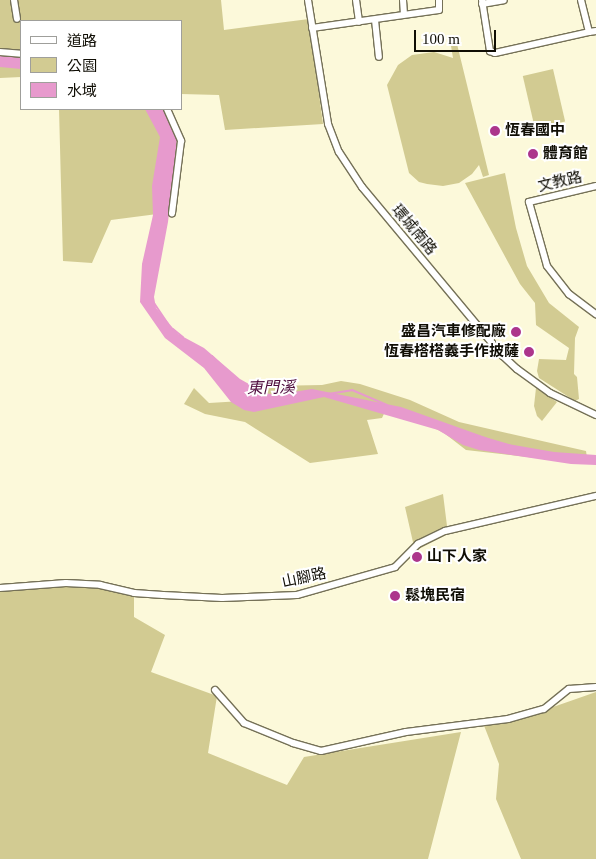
<!DOCTYPE html>
<meta charset="utf-8">
<style>
body{margin:0}
#map{position:relative;width:596px;height:859px;overflow:hidden;background:#fcf9da;font-family:"Times New Roman","Noto Sans TC",serif}
div>[style]{position:absolute}
[style*='--x']{left:calc(var(--x)*1px);top:calc(var(--y)*1px);width:calc(var(--w)*1px);rotate:calc(var(--a)*1deg)}
.green>*{inset:0;background:#d2cb92;transform-origin:0 0}
.water>*{inset:0;background:#e79acd}
.stream>*{height:2px;margin:-1px;padding:0 1px;transform-origin:1px;border-radius:1px;background:#e79acd}
.roads{filter:drop-shadow(1px 0 #757157) drop-shadow(-1px 0 #757157) drop-shadow(0 1px #757157) drop-shadow(0 -1px #757157)}
.minor>*{height:6px;margin:-3px;padding:0 3px;transform-origin:3px;border-radius:3px;background:#fff}
.dots>*{width:14px;height:14px;translate:-50% -50%;box-sizing:border-box;border:2px solid #fff;border-radius:50%}
span{translate:-50% -50%;white-space:nowrap;text-align:center;line-height:1.15;-webkit-text-stroke:4px #fff;paint-order:stroke}
.poi-label{font-size:15px;color:#100e05;font-weight:700}
.left{translate:0 -50%;text-align:left}
.right{translate:-100% -50%;text-align:right}
.street-label{font-size:15px;color:#100e05}
.water-label{font-size:16px;color:#4e0b3d;font-style:italic}
.legend{position:absolute;left:20px;top:20px;width:162px;height:90px;box-sizing:border-box;background:#fff;border:1px solid #9f9f9b;margin:0;padding:6px 9px;list-style:none;font-size:15px;color:#100e05}
.legend li{display:flex;align-items:center;gap:10px;height:25px}
.legend b{width:25px;border:1px solid #9f9f9b}
.scale{position:absolute;left:414px;top:30px;width:82px;height:22px;box-sizing:border-box;border:2px solid #100e05;border-top:0;padding-left:6px;font-size:15px;line-height:18px;white-space:nowrap;color:#100e05;-webkit-text-stroke:4px #fff;paint-order:stroke}
</style>
<div id="map">
<div class="green">
<i style="clip-path:polygon(0 0,221px 0,224px 30px,309px 19px,323px 124px,225px 130px,219px 95px,181px 94px,181px 21px,21px 21px,21px 77px,0 78px)"></i>
<i style="clip-path:polygon(457px 44px,489px 175px,483px 177px,479px 165px,472px 174px,459px 183px,443px 186px,427px 184px,419px 182px,409px 173px,387px 85px,398px 65px,412px 55px,434px 52px,453px 58px,451px 46px)"></i>
<i style="left:553px;top:69px;width:54px;height:31px;rotate:77deg"></i>
<i style="clip-path:polygon(59px 109px,155px 109px,162px 118px,165px 213px,111px 220px,92px 263px,63px 261px)"></i>
<i style="clip-path:polygon(505px 173px,516px 228px,527px 266px,549px 303px,579px 327px,575px 338px,574px 374px,577px 377px,579px 399px,575px 401px,539px 378px,537px 371px,539px 359px,566px 360px,569px 348px,536px 325px,535px 303px,520px 284px,465px 183px)"></i>
<i style="clip-path:polygon(341px 381px,360px 384px,410px 400px,459px 422px,586px 451px,588px 464px,466px 450px,444px 433px,388px 405px,382px 418px,367px 420px,378px 454px,310px 463px,245px 422px,205px 414px,184px 404px,194px 388px,209px 403px,242px 401px,247px 384px,270px 386px,322px 385px)"></i>
<i style="clip-path:polygon(536px 388px,557px 402px,542px 421px,537px 416px,534px 406px)"></i>
<i style="clip-path:polygon(443px 494px,448px 534px,415px 551px,405px 507px)"></i>
<i style="clip-path:polygon(66px 583px,134px 593px,134px 617px,165px 635px,151px 672px,217px 696px,208px 753px,287px 785px,304px 757px,461px 732px,428px 859px,0 859px,0 588px)"></i>
<i style="clip-path:polygon(596px 692px,596px 859px,521px 859px,496px 799px,499px 764px,483px 723px,556px 706px)"></i>
</div>
<div class="water">
<i style="clip-path:polygon(0 53px,21px 57px,21px 69px,0 67px)"></i>
<i style="clip-path:polygon(145px 109px,164px 109px,176px 130px,177px 140px,168px 222px,154px 297px,156px 308px,178px 334px,204px 348px,240px 379px,265px 393px,275px 395px,312px 389px,401px 407px,502px 443px,554px 452px,596px 455px,596px 465px,571px 464px,479px 450px,463px 445px,438px 430px,324px 397px,254px 412px,244px 410px,231px 402px,204px 368px,165px 338px,140px 302px,142px 264px,153px 215px,152px 186px,160px 137px)"></i>
</div>
<div class="stream">
<i style="--x:154;--y:303;--w:25;--a:56"></i>
<i style="--x:173;--y:329;--w:13;--a:39"></i>
<i style="--x:212;--y:356;--w:10;--a:45"></i>
<i style="--x:328;--y:394;--w:24;--a:-9"></i>
<i style="--x:352;--y:390;--w:38;--a:23"></i>
<i style="--x:474;--y:435;--w:37;--a:16"></i>
</div>
<div class="roads">
<div class="minor">
<i style="--x:14;--y:0;--w:19;--a:81"></i>
<i style="--x:308;--y:0;--w:126;--a:80.8"></i>
<i style="--x:328;--y:124;--w:30;--a:69"></i>
<i style="--x:339;--y:152;--w:42;--a:56.7"></i>
<i style="--x:362;--y:187;--w:220;--a:50.2"></i>
<i style="--x:503;--y:356;--w:19;--a:43"></i>
<i style="--x:517;--y:369;--w:41;--a:36"></i>
<i style="--x:550;--y:393;--w:51;--a:25.6"></i>
<i style="--x:356;--y:0;--w:22;--a:82"></i>
<i style="--x:403;--y:0;--w:14;--a:86"></i>
<i style="--x:482;--y:0;--w:52;--a:81.1"></i>
<i style="--x:490;--y:51;--w:5;--a:22"></i>
<i style="--x:495;--y:53;--w:96;--a:-12.6"></i>
<i style="--x:581;--y:0;--w:33;--a:76"></i>
<i style="--x:589;--y:32;--w:7;--a:-8"></i>
<i style="--x:482;--y:4;--w:22;--a:-10"></i>
<i style="--x:375;--y:20;--w:37;--a:84"></i>
<i style="--x:312;--y:28;--w:128;--a:-8.1"></i>
<i style="--x:439;--y:10;--w:10;--a:-90"></i>
<i style="--x:0;--y:52;--w:21;--a:5"></i>
<i style="--x:167;--y:109;--w:35;--a:66"></i>
<i style="--x:181;--y:141;--w:73;--a:97.1"></i>
<i style="--x:596;--y:186;--w:69;--a:166.6"></i>
<i style="--x:529;--y:202;--w:66;--a:74.3"></i>
<i style="--x:547;--y:266;--w:36;--a:52"></i>
<i style="--x:569;--y:294;--w:34;--a:37"></i>
<i style="--x:0;--y:588;--w:66;--a:-4.3"></i>
<i style="--x:66;--y:583;--w:34;--a:3"></i>
<i style="--x:100;--y:585;--w:35;--a:13"></i>
<i style="--x:134;--y:593;--w:29;--a:4"></i>
<i style="--x:163;--y:595;--w:59;--a:2.9"></i>
<i style="--x:222;--y:598;--w:75;--a:-2.3"></i>
<i style="--x:297;--y:595;--w:102;--a:-15.9"></i>
<i style="--x:395;--y:567;--w:33;--a:-45"></i>
<i style="--x:418;--y:544;--w:30;--a:-26"></i>
<i style="--x:445;--y:531;--w:155;--a:-13.1"></i>
<i style="--x:215;--y:690;--w:44;--a:48.7"></i>
<i style="--x:244;--y:723;--w:53;--a:22.2"></i>
<i style="--x:293;--y:743;--w:29;--a:16"></i>
<i style="--x:321;--y:751;--w:87;--a:-12.6"></i>
<i style="--x:406;--y:732;--w:103;--a:-7.3"></i>
<i style="--x:508;--y:719;--w:37;--a:-16"></i>
<i style="--x:544;--y:709;--w:32;--a:-39"></i>
<i style="--x:569;--y:689;--w:27;--a:-4"></i>
</div>
</div>
<div class="dots">
<i style="left:495px;top:131px;background:#ac358c"></i>
<i style="left:533px;top:154px;background:#ac358c"></i>
<i style="left:516px;top:332px;background:#ac358c"></i>
<i style="left:529px;top:352px;background:#ac358c"></i>
<i style="left:417px;top:557px;background:#ac358c"></i>
<i style="left:395px;top:596px;background:#ac358c"></i>
</div>
<div class="poi-label">
<span class="left" style="left:505px;top:131px">恆春國中</span>
<span class="left" style="left:543px;top:154px">體育館</span>
<span class="right" style="left:506px;top:332px">盛昌汽車修配廠</span>
<span class="right" style="left:519px;top:352px">恆春榙榙義手作披薩</span>
<span class="left" style="left:427px;top:557px">山下人家</span>
<span class="left" style="left:405px;top:596px">鬆塊民宿</span>
</div>
<div class="street-label">
<span style="left:560px;top:182px;rotate:-13deg">文教路</span>
<span style="left:414px;top:230px;rotate:50deg">環城南路</span>
<span style="left:304px;top:578px;rotate:-12deg">山腳路</span>
</div>
<div class="water-label">
<span style="left:271px;top:388px;rotate:-1deg">東門溪</span>
</div>
<ul class="legend">
<li><b style="height:6px;background:#fff"></b>道路</li>
<li><b style="height:14px;background:#d2cb92"></b>公園</li>
<li><b style="height:14px;background:#e79acd"></b>水域</li>
</ul>
<div class="scale">100 m</div>
</div>
